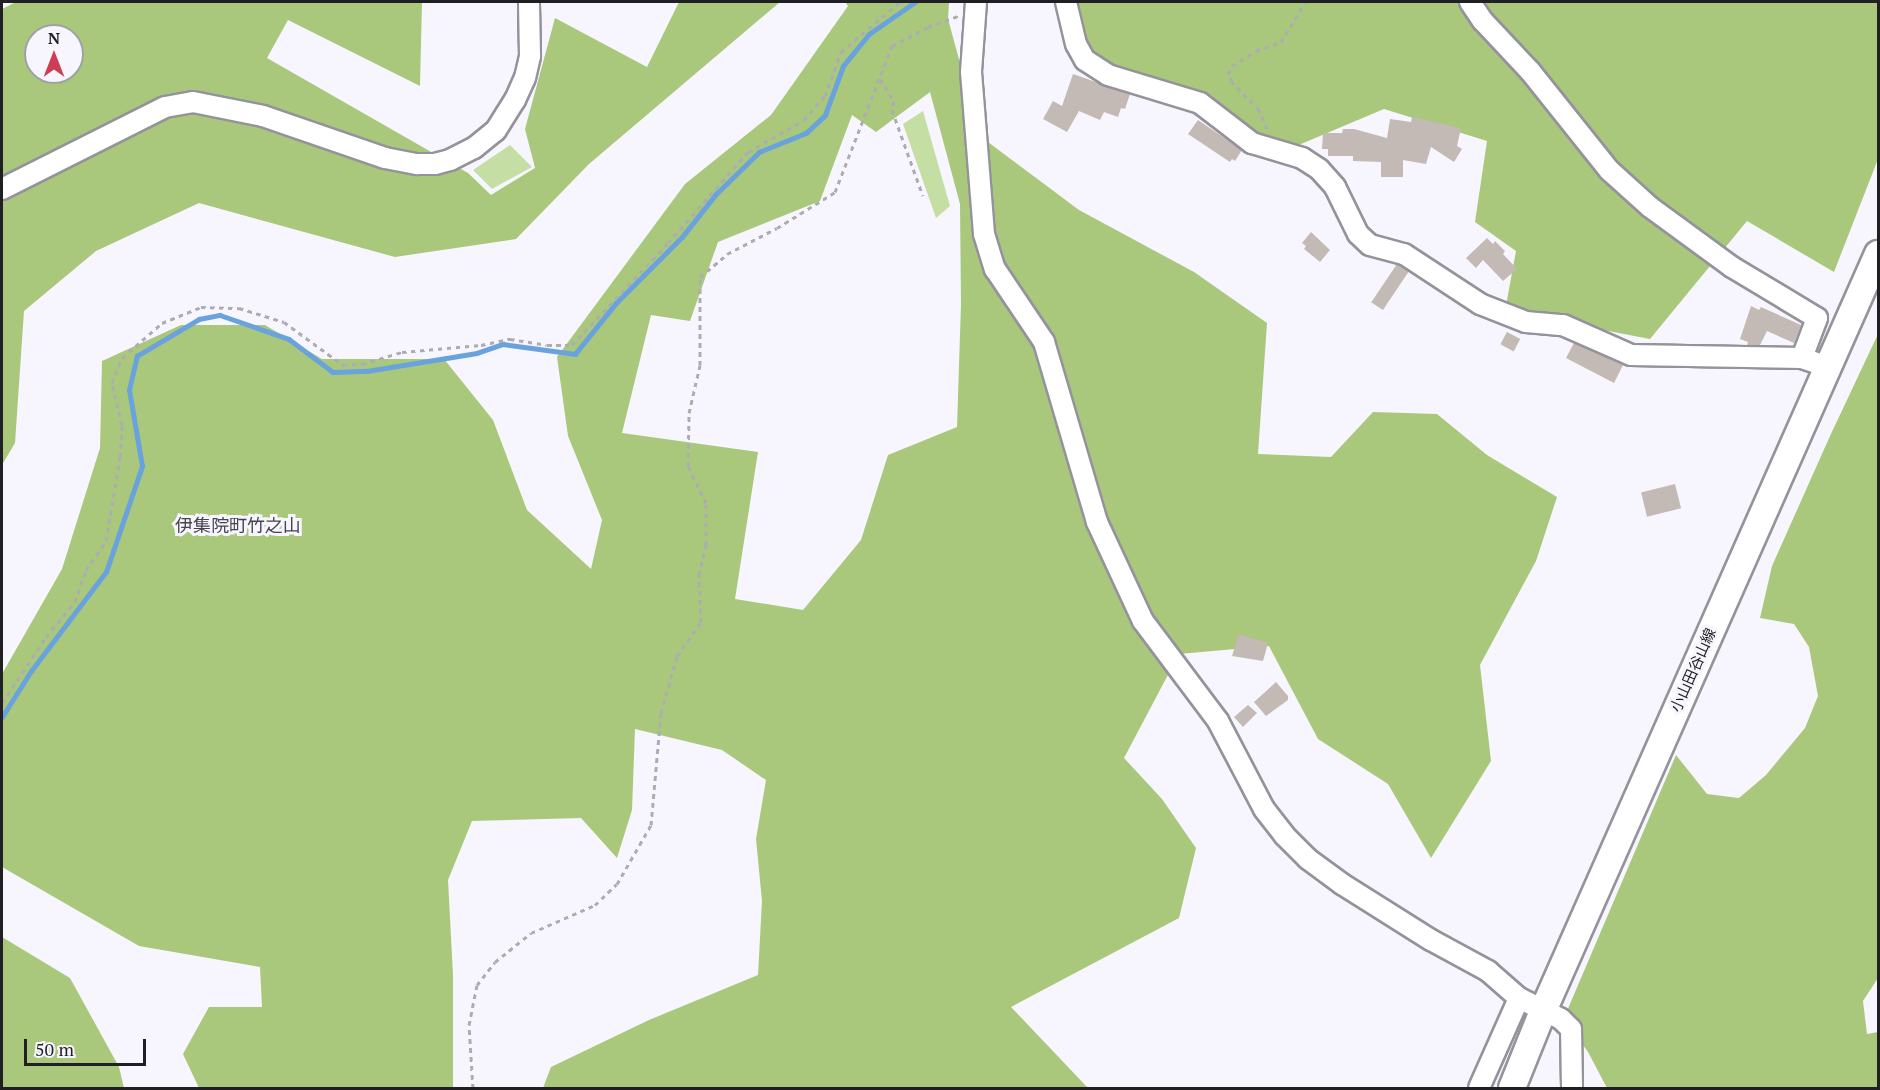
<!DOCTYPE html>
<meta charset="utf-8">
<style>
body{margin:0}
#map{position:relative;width:1880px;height:1090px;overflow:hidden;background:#f7f6fe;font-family:"PT Serif","Noto Sans JP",serif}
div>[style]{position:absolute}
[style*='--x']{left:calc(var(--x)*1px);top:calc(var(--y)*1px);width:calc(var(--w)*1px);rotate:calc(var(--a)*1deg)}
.green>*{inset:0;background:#c5dea3}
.forest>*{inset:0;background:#a9c87c}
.stream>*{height:4.5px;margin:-2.25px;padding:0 2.25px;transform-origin:2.25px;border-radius:2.25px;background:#6aa2dd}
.building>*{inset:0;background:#c3bab5;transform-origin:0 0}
.path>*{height:3px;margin-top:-1.5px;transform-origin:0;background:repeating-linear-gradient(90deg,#adacb3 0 4.5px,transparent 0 9px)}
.roads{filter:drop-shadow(2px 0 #94939c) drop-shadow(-2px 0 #94939c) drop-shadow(0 2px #94939c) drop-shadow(0 -2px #94939c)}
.minor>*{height:20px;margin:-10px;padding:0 10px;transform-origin:10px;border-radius:10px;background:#fff}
.major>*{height:26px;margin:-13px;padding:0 13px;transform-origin:13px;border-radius:13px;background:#fff}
span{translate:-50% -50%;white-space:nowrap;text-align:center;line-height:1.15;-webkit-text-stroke:6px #f7f6fe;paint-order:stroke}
.street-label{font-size:15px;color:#201f23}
.quarter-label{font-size:18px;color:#45444c}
.frame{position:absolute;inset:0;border:3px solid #201f23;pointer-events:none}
.north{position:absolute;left:24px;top:24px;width:60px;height:60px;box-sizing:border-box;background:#f7f6fe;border:2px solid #a1a0a6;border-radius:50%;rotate:0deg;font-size:16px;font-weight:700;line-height:24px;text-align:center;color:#201f23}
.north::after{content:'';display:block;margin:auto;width:21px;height:27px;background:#ce3d52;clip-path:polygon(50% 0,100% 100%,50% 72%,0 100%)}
.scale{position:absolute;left:24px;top:1039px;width:122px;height:27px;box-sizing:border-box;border:3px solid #201f23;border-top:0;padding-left:8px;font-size:18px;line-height:21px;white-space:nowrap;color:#201f23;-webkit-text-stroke:4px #f7f6fe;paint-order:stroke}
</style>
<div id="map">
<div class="green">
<i style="clip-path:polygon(923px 111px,950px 206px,936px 218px,903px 124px)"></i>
<i style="clip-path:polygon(510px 145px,532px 167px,492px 189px,473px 170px)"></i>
</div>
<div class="forest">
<i style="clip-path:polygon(evenodd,16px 2px,422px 2px,420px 86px,288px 20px,267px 58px,468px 173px,491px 195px,535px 168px,525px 129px,555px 18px,647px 67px,679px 2px,780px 2px,589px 164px,516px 239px,395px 257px,199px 203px,96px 251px,24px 311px,15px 443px,2px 465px,2px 9px,16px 2px,36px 36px,72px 36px,72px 72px,36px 72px,36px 36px)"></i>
<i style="clip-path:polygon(evenodd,845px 2px,949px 2px,948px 19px,980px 136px,1079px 210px,1194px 272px,1267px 323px,1258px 454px,1331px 457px,1373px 412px,1437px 414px,1487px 455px,1557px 497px,1536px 561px,1480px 665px,1491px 761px,1431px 858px,1388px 784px,1318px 739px,1269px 646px,1179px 654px,1124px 758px,1162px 799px,1196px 848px,1179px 918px,1011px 1007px,1088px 1088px,543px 1088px,551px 1067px,649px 1020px,758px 975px,762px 901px,756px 839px,766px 780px,722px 750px,635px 729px,632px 810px,617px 858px,581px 818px,472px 821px,448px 880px,453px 975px,453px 1088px,199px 1088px,183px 1054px,209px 1007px,262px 1007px,260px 967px,139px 946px,2px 867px,2px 674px,62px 569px,100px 448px,102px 361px,181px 325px,265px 325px,322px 359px,444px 359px,493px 420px,527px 510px,591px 569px,602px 520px,568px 436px,557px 357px,685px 184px,771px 115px,848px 6px,845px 2px,930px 92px,960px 204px,961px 304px,957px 427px,888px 455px,861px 540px,803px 610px,735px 599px,758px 452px,622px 433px,651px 315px,690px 321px,718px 242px,820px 201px,852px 115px,876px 132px,930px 92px)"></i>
<i style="clip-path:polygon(1069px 2px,1878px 2px,1878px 159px,1834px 272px,1747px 221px,1650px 339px,1505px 311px,1516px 251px,1475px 222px,1487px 141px,1384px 109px,1282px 152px,1186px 103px,1105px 78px,1069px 43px)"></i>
<i style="clip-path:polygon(1878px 334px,1878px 978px,1863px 1001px,1867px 1034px,1878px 1032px,1878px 1088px,1607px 1088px,1588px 1052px,1564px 1018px,1676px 755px,1707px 794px,1739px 798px,1766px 775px,1805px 728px,1818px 696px,1809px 647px,1794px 624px,1760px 618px,1772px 566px,1830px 436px)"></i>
<i style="clip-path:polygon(2px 937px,70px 978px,119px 1067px,124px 1088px,2px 1088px)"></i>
</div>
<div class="stream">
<i style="--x:2;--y:717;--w:54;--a:-57.8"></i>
<i style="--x:31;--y:671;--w:124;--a:-52.9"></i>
<i style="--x:106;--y:572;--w:112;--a:-71.2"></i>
<i style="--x:142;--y:466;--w:77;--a:-99.7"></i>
<i style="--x:129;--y:390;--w:35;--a:-77"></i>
<i style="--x:137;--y:356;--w:72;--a:-30.8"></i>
<i style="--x:199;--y:319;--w:21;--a:-11"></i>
<i style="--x:220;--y:315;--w:73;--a:19.2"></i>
<i style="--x:289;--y:339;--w:55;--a:36.9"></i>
<i style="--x:333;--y:372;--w:34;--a:-2"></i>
<i style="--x:367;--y:371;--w:111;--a:-9.3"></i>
<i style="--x:477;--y:353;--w:28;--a:-19"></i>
<i style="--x:503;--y:344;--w:73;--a:7.9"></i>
<i style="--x:575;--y:354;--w:65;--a:-51.2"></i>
<i style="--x:616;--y:303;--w:93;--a:-45"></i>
<i style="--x:682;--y:237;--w:55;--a:-51.7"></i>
<i style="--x:716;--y:194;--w:60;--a:-44.3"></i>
<i style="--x:759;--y:152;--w:51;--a:-22"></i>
<i style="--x:806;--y:133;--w:26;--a:-43"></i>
<i style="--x:825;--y:115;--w:52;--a:-69.8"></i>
<i style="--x:843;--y:66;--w:41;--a:-50.9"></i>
<i style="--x:869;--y:34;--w:56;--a:-34.8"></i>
</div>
<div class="building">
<i style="clip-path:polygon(1073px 74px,1130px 94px,1125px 109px,1121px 108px,1118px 117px,1104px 112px,1100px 120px,1079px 111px,1067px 132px,1043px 119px,1053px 101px,1062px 106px)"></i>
<i style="clip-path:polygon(1412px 117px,1461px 128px,1457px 146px,1462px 149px,1454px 162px,1431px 147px,1426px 164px,1403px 160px,1403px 177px,1381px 177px,1381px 162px,1353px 161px,1353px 156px,1328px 156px,1328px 149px,1322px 149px,1323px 133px,1342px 133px,1343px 129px,1354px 129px,1387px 138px,1390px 119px,1411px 122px)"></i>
<i style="clip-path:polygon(1198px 120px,1242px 150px,1235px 161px,1232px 159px,1230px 162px,1188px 134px)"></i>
<i style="clip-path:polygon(1311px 232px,1330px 250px,1320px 262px,1304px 249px,1306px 246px,1302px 243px)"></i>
<i style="clip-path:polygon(1487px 238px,1493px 244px,1495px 241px,1505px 251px,1503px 254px,1517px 269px,1503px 281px,1483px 260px,1476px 268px,1466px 258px)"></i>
<i style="left:1397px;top:264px;width:14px;height:46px;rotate:34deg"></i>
<i style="clip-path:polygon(1751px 306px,1759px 310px,1761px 307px,1801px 325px,1794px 343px,1767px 331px,1760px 345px,1747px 345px,1748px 342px,1740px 339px)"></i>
<i style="left:1507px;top:332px;width:15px;height:14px;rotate:28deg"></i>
<i style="clip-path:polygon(1574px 343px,1623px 365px,1614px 383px,1566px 358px)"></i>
<i style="left:1675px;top:484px;width:25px;height:35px;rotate:76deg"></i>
<i style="clip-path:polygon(1239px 634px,1268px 643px,1263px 661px,1232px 656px)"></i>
<i style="clip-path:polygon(1276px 682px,1288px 696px,1288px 700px,1266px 716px,1254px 702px)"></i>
<i style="clip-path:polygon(1248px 705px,1257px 713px,1243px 727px,1234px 717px)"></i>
</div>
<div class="path">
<i style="--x:880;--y:79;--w:26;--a:58"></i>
<i style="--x:894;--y:101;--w:9;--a:103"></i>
<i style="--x:892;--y:110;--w:91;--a:70.2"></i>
<i style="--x:1267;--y:129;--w:21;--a:-113"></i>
<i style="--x:1259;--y:110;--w:39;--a:-134"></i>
<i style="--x:1232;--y:82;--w:9;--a:-117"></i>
<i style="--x:1228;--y:74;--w:9;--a:-63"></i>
<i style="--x:1232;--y:66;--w:28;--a:-32"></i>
<i style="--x:1256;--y:51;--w:27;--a:-20"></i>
<i style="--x:1281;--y:42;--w:47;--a:-59"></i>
<i style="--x:2;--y:703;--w:79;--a:-56.3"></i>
<i style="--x:46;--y:637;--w:45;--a:-50.4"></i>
<i style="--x:75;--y:602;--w:34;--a:-71"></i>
<i style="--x:86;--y:570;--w:35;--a:-55"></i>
<i style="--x:106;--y:541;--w:85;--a:-80.5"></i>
<i style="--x:120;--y:457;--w:32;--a:-86"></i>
<i style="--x:122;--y:425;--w:43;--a:-103.4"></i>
<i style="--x:112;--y:383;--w:27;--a:-68"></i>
<i style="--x:122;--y:358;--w:53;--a:-41.2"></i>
<i style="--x:162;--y:323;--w:42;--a:-22.3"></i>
<i style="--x:201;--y:307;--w:38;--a:2"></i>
<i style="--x:239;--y:308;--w:47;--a:17.3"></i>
<i style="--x:284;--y:322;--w:73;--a:36.1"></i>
<i style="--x:343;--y:365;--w:19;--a:-3"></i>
<i style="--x:362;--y:364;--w:42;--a:-16.7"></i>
<i style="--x:402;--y:352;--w:79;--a:-5.1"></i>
<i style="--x:481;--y:345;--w:30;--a:-12"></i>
<i style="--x:510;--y:339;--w:37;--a:9"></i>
<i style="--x:547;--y:345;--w:25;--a:0"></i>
<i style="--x:572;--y:345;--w:140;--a:-46.7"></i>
<i style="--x:668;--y:243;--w:121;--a:-48.7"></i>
<i style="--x:748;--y:152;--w:64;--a:-29.7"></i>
<i style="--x:804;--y:120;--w:32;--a:-49"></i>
<i style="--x:825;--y:96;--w:47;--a:-70"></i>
<i style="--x:841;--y:52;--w:77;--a:-40.3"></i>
<i style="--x:473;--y:1088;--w:63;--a:-93.6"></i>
<i style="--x:469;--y:1025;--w:41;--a:-78.7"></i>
<i style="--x:477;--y:985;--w:29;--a:-52"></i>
<i style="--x:495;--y:962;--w:46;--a:-38.9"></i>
<i style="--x:531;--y:933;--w:70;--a:-23.6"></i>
<i style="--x:595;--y:905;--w:30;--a:-44"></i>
<i style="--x:617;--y:884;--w:68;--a:-60"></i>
<i style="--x:651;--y:825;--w:112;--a:-84.9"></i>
<i style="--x:661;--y:713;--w:59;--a:-74.3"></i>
<i style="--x:677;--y:656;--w:42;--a:-54.8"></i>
<i style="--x:701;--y:622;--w:47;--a:-92.4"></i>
<i style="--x:699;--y:575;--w:31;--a:-77"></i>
<i style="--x:706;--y:545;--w:42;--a:-90"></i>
<i style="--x:706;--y:503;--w:41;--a:-115.9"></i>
<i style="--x:688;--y:466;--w:53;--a:-88.9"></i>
<i style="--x:689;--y:413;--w:49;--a:-77.1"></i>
<i style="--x:700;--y:365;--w:88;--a:-90"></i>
<i style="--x:700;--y:277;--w:35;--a:-40"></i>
<i style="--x:727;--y:254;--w:56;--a:-27.5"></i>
<i style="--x:777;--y:228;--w:68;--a:-31.8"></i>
<i style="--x:835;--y:192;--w:157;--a:-68.7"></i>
<i style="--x:892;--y:46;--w:41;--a:-27.8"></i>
<i style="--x:928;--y:27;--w:33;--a:-20"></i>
</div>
<div class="roads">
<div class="minor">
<i style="--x:976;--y:2;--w:70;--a:94.1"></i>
<i style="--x:971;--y:72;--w:163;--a:85.4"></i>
<i style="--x:984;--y:234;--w:37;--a:73"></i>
<i style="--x:995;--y:269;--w:88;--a:56.1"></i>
<i style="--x:1044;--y:342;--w:188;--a:73.6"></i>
<i style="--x:1097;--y:522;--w:109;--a:65.1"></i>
<i style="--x:1143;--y:621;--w:125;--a:53.1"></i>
<i style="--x:1218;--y:721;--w:99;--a:62.4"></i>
<i style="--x:1264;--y:809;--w:33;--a:52"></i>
<i style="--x:1284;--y:835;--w:34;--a:45"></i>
<i style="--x:1308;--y:859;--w:42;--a:36.3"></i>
<i style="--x:1342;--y:884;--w:105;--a:32.2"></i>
<i style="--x:1431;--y:940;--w:65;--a:28.5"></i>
<i style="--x:1488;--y:971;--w:41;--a:41.1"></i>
<i style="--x:1519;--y:998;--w:47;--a:26.6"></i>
<i style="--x:1561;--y:1019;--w:14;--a:45"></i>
<i style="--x:1571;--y:1029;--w:59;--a:89"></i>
<i style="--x:1066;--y:2;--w:43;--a:76.6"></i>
<i style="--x:1076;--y:44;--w:18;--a:61"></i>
<i style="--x:1085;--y:60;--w:27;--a:33"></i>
<i style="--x:1108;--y:75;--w:96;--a:16.9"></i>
<i style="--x:1200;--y:103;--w:66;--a:37.6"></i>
<i style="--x:1252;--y:143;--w:52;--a:16.7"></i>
<i style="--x:1302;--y:158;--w:20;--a:33"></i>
<i style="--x:1319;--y:169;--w:24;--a:48"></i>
<i style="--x:1335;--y:187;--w:52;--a:63.9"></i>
<i style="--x:1358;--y:234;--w:16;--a:43"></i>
<i style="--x:1370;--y:245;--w:35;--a:15"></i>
<i style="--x:1404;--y:254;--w:91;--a:33.3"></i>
<i style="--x:1480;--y:304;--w:49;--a:21.4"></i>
<i style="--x:1526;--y:322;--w:37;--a:5"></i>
<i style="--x:1563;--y:325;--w:74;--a:23.8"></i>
<i style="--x:1631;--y:355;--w:171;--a:1"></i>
<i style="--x:1802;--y:358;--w:28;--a:19"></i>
<i style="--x:1470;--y:2;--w:23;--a:56"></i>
<i style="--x:1483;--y:21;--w:69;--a:46.8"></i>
<i style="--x:1530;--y:71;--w:127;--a:51.4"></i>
<i style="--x:1609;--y:170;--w:55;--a:42.1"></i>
<i style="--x:1650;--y:207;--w:102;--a:36.2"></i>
<i style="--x:1732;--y:267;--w:99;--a:31"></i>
<i style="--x:1817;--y:318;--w:43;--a:110.6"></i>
<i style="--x:2;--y:189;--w:182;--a:-26.7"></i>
<i style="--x:165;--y:107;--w:28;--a:-10"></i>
<i style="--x:193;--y:102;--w:71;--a:11.3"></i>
<i style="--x:263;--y:116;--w:129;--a:19"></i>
<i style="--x:385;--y:158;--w:33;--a:11"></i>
<i style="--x:417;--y:164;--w:18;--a:0"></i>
<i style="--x:435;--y:164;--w:16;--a:-15"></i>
<i style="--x:450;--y:160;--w:27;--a:-27"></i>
<i style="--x:474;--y:148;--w:28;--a:-39"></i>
<i style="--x:496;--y:130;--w:36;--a:-58"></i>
<i style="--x:515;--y:100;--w:24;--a:-66"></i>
<i style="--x:525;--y:78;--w:23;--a:-77"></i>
<i style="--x:530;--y:56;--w:54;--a:-91.1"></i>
<i style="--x:1479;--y:1088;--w:98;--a:-66"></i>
</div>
<div class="major">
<i style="--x:1512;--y:1088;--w:83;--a:-68.1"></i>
<i style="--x:1543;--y:1011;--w:828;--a:-66.13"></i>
</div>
</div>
<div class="street-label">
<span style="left:1693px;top:670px;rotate:-66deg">小山田谷山線</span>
</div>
<div class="quarter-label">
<span style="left:238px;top:525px">伊集院町竹之山</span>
</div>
<div class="frame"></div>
<div class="north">N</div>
<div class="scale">50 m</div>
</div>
